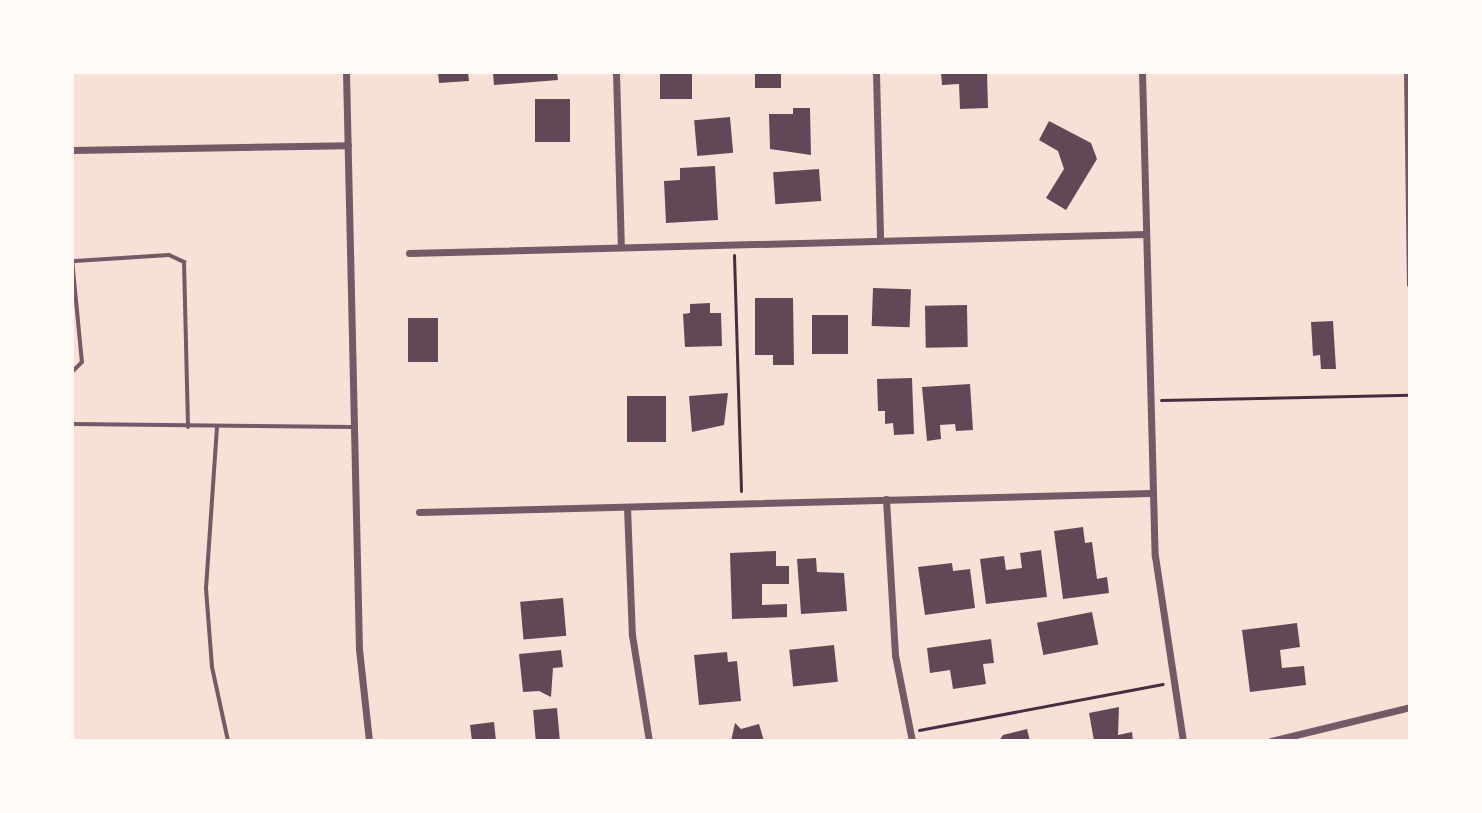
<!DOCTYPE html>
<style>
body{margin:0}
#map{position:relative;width:1482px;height:813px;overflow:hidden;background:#f7e1d7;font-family:Karla,sans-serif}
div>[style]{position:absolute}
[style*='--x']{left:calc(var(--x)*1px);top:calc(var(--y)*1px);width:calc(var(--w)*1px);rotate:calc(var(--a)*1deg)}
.building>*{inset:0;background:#644757;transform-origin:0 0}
.path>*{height:3px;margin:-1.5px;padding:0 1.5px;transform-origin:1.5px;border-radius:1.5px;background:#4a2c40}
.service>*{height:4px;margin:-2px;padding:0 2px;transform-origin:2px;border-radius:2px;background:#755966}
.minor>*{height:7px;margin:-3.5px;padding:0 3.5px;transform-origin:3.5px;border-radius:3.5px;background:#755966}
span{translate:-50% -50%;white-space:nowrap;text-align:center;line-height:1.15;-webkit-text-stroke:6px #fffaf5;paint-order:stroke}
.frame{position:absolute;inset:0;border:74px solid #fffaf5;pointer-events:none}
</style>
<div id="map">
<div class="building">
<i style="clip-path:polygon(438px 72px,468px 72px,469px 81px,439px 83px)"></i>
<i style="clip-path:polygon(493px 72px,557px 72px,558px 80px,494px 85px)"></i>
<i style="left:660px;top:72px;width:32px;height:27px"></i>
<i style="left:755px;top:72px;width:26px;height:16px"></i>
<i style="clip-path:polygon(941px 72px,987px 72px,988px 108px,960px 109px,959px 84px,942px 85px)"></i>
<i style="left:535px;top:99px;width:35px;height:43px"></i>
<i style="clip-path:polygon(793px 108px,810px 108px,811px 155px,770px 149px,769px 114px,793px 114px)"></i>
<i style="left:730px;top:117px;width:36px;height:36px;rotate:85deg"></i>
<i style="clip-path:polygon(1049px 121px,1091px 143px,1097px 159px,1066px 210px,1046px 198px,1064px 169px,1058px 151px,1039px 140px)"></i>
<i style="clip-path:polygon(715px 166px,718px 220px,666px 223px,664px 181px,680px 180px,680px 168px)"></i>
<i style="left:819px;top:169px;width:32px;height:46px;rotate:86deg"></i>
<i style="left:873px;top:288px;width:38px;height:38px;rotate:2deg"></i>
<i style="clip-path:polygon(755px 298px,793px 298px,794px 365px,773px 365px,773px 355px,755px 355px)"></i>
<i style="clip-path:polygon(710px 303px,710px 313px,721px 313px,722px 346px,685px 347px,683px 314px,690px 313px,690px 304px)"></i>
<i style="left:967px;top:305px;width:42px;height:42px;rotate:89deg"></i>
<i style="left:812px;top:315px;width:36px;height:39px"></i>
<i style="left:408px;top:318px;width:30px;height:44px"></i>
<i style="clip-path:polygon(1333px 321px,1336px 369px,1321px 369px,1320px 355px,1313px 356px,1311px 322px)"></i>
<i style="clip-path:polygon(912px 378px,914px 434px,894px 435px,893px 423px,885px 424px,885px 411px,878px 411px,877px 379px)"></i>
<i style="clip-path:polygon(970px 384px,973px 430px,956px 431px,955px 424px,940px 425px,941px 439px,927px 441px,922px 387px)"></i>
<i style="clip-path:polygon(728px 393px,724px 425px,692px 432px,689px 396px)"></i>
<i style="left:627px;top:396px;width:39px;height:46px"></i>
<i style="clip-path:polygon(1083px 527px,1085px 543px,1092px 542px,1097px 579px,1107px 577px,1109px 593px,1063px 599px,1054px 531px)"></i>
<i style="clip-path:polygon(1041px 550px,1047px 597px,986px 604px,980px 559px,1004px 556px,1006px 570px,1022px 568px,1020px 553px)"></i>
<i style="clip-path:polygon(776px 551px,776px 566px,789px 566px,789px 584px,762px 584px,762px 605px,787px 604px,787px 617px,732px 619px,730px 553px)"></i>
<i style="clip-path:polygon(816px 558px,817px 572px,844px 573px,847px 611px,801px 614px,797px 559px)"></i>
<i style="clip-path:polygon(952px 563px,953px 571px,970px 569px,975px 608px,925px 615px,918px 567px)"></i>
<i style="left:563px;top:598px;width:38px;height:43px;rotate:85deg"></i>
<i style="left:1092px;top:612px;width:33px;height:56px;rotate:79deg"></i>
<i style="clip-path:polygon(1297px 623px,1300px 647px,1280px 650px,1282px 668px,1304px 666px,1306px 685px,1250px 692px,1242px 630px)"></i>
<i style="clip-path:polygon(991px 639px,994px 663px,983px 664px,986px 684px,953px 689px,950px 670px,930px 673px,927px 648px)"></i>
<i style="left:834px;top:645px;width:37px;height:45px;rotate:84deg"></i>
<i style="clip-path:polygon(561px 650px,563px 667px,553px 668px,551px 697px,539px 691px,523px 692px,519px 654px)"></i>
<i style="clip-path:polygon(727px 652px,728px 662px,737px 661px,741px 701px,699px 705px,694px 655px)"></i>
<i style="clip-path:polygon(1119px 707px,1118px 735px,1132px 732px,1133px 741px,1094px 741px,1089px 713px)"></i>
<i style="left:557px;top:708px;width:33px;height:24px;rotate:85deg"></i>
<i style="clip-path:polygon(494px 722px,496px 741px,472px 741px,470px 725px)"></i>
<i style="clip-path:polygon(735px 723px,741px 729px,759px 724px,764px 741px,731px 741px)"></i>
<i style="clip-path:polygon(1027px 729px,1030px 741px,999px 741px,1003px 735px)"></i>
</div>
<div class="path">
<i style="--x:734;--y:255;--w:236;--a:88.3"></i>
<i style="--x:1161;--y:400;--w:249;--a:-1.2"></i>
<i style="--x:919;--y:730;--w:248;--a:-10.7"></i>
</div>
<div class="service">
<i style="--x:72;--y:259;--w:103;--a:84.5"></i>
<i style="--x:82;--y:362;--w:14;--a:135"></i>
<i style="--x:75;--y:261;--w:94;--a:-3.7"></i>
<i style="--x:169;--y:255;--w:17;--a:25"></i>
<i style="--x:184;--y:262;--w:165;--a:88.6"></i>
<i style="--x:72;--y:424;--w:282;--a:0.6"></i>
<i style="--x:217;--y:427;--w:162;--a:93.9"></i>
<i style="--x:206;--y:589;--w:78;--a:85.6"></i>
<i style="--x:212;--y:667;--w:76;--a:77.8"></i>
</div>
<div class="minor">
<i style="--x:346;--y:72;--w:577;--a:88.71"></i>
<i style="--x:359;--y:649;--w:93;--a:83.8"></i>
<i style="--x:616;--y:72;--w:175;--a:88.4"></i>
<i style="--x:876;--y:72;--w:168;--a:88.6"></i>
<i style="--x:1142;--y:72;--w:484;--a:88.5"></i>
<i style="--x:1155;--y:556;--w:187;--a:81.4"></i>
<i style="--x:1407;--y:72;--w:212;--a:89.2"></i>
<i style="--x:72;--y:150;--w:276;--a:-1"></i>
<i style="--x:409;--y:253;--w:737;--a:-1.48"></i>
<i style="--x:886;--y:499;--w:156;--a:86.7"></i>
<i style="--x:895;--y:655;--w:88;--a:78.8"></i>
<i style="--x:627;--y:507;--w:128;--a:87.8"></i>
<i style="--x:632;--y:635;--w:107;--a:80.9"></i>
<i style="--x:419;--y:512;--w:732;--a:-1.49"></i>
<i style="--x:1271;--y:741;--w:143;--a:-13.7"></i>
</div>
<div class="frame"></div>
</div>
